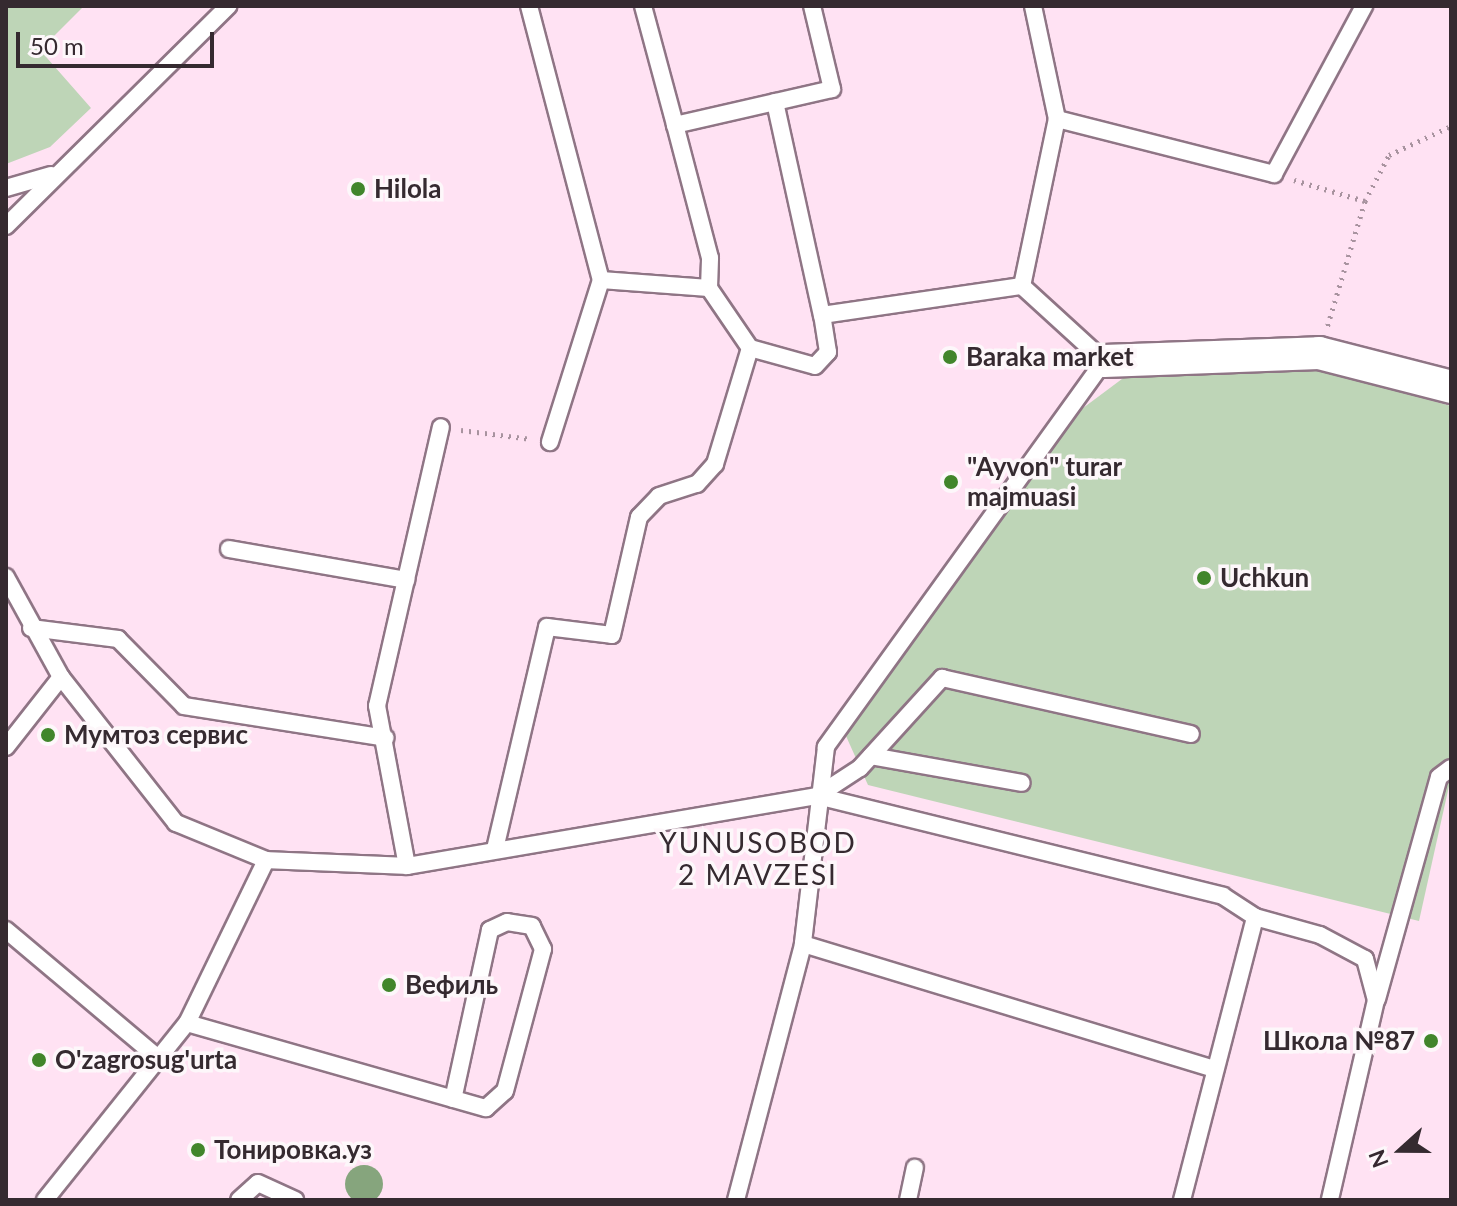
<!DOCTYPE html>
<meta charset="utf-8">
<style>
body{margin:0}
#map{position:relative;width:1457px;height:1206px;overflow:hidden;background:#ffe2f3;font-family:Lato,sans-serif}
div>[style]{position:absolute}
[style*='--x']{left:calc(var(--x)*1px);top:calc(var(--y)*1px);width:calc(var(--w)*1px);rotate:calc(var(--a)*1deg)}
.green>*{inset:0;background:#bed5b7}
.water>*{inset:0;background:#86a57d}
.round{border-radius:50%}
.path>*{height:5px;margin-top:-2.5px;transform-origin:0;background:repeating-linear-gradient(90deg,#a8939f 0 2px,transparent 0 8px)}
.roads{filter:drop-shadow(2px 0 #8f7585) drop-shadow(-2px 0 #8f7585) drop-shadow(0 2px #8f7585) drop-shadow(0 -2px #8f7585)}
.lane>*{height:16px;margin:-8px;padding:0 8px;transform-origin:8px;border-radius:8px;background:#fff}
.street>*{height:32px;margin:-16px;padding:0 16px;transform-origin:16px;border-radius:16px;background:#fff}
.dots>*{width:22px;height:22px;translate:-50% -50%;box-sizing:border-box;border:4px solid #fdf7fa;border-radius:50%}
span{translate:-50% -50%;white-space:nowrap;text-align:center;line-height:1.15;-webkit-text-stroke:7px #fdf7fa;paint-order:stroke}
.poi-label{font-size:26px;color:#352a30;font-weight:700}
.left{translate:0 -50%;text-align:left}
.right{translate:-100% -50%;text-align:right}
.neighbourhood-label{font-size:28px;color:#352a30;letter-spacing:2px}
.frame{position:absolute;inset:0;border:8px solid #352a30;pointer-events:none}
.north{position:absolute;left:1361px;top:1110px;width:80px;height:80px;-webkit-text-stroke:6px #fdf7fa;paint-order:stroke;rotate:249deg;font-size:22px;font-weight:700;line-height:32px;text-align:center;color:#352a30}
.north::after{content:'';display:block;margin:auto;width:28px;height:36px;background:#352a30;clip-path:polygon(50% 0,100% 100%,50% 72%,0 100%)}
.scale{position:absolute;left:16px;top:32px;width:198px;height:36px;box-sizing:border-box;border:4px solid #352a30;border-top:0;padding-left:10px;font-size:24px;line-height:28px;white-space:nowrap;color:#352a30;-webkit-text-stroke:6px #fdf7fa;paint-order:stroke}
</style>
<div id="map">
<div class="green">
<i style="clip-path:polygon(6px 6px,84px 6px,40px 50px,91px 108px,50px 147px,6px 164px)"></i>
<i style="clip-path:polygon(1293px 361px,1451px 406px,1451px 777px,1419px 921px,868px 785px,846px 736px,1067px 420px,1134px 370px)"></i>
</div>
<div class="water">
<i class="round" style="left:345px;top:1165px;width:38px;height:38px"></i>
</div>
<div class="path">
<i style="--x:1294;--y:180;--w:74;--a:16.5"></i>
<i style="--x:1365;--y:201;--w:133;--a:106.7"></i>
<i style="--x:1365;--y:201;--w:52;--a:-62.4"></i>
<i style="--x:1389;--y:155;--w:68;--a:-25.1"></i>
<i style="--x:461;--y:430;--w:71;--a:7.3"></i>
</div>
<div class="roads">
<div class="lane">
<i style="--x:529;--y:6;--w:283;--a:75.3"></i>
<i style="--x:601;--y:280;--w:170;--a:107.5"></i>
<i style="--x:643;--y:6;--w:123;--a:74.9"></i>
<i style="--x:775;--y:102;--w:218;--a:77.6"></i>
<i style="--x:1057;--y:119;--w:224;--a:14.2"></i>
<i style="--x:1274;--y:174;--w:191;--a:-61.8"></i>
<i style="--x:6;--y:188;--w:47;--a:-16.1"></i>
<i style="--x:6;--y:226;--w:313;--a:-44.7"></i>
<i style="--x:601;--y:280;--w:108;--a:4.2"></i>
<i style="--x:709;--y:288;--w:73;--a:55.7"></i>
<i style="--x:750;--y:348;--w:67;--a:15.5"></i>
<i style="--x:815;--y:366;--w:19;--a:-47"></i>
<i style="--x:828;--y:352;--w:37;--a:-99"></i>
<i style="--x:822;--y:315;--w:202;--a:-8.3"></i>
<i style="--x:1022;--y:286;--w:111;--a:42.4"></i>
<i style="--x:1104;--y:361;--w:476;--a:125.8"></i>
<i style="--x:826;--y:747;--w:198;--a:96.7"></i>
<i style="--x:803;--y:944;--w:430;--a:16.9"></i>
<i style="--x:1022;--y:286;--w:171;--a:-78.2"></i>
<i style="--x:1057;--y:119;--w:116;--a:-102"></i>
<i style="--x:709;--y:288;--w:30;--a:-88"></i>
<i style="--x:710;--y:258;--w:138;--a:-104.7"></i>
<i style="--x:675;--y:125;--w:161;--a:-12.9"></i>
<i style="--x:832;--y:89;--w:85;--a:-103.5"></i>
<i style="--x:229;--y:549;--w:180;--a:9.9"></i>
<i style="--x:6;--y:577;--w:114;--a:61.2"></i>
<i style="--x:61;--y:677;--w:186;--a:51.8"></i>
<i style="--x:176;--y:823;--w:97;--a:22.3"></i>
<i style="--x:31;--y:628;--w:88;--a:7.2"></i>
<i style="--x:118;--y:639;--w:94;--a:45.4"></i>
<i style="--x:184;--y:706;--w:204;--a:9"></i>
<i style="--x:6;--y:747;--w:89;--a:-51.8"></i>
<i style="--x:871;--y:756;--w:153;--a:10.1"></i>
<i style="--x:817;--y:796;--w:51;--a:-33.1"></i>
<i style="--x:860;--y:768;--w:122;--a:-47.7"></i>
<i style="--x:942;--y:678;--w:255;--a:12.7"></i>
<i style="--x:495;--y:849;--w:228;--a:-76.8"></i>
<i style="--x:547;--y:627;--w:65;--a:7"></i>
<i style="--x:612;--y:635;--w:121;--a:-77.1"></i>
<i style="--x:639;--y:517;--w:29;--a:-46"></i>
<i style="--x:659;--y:496;--w:40;--a:-18"></i>
<i style="--x:697;--y:484;--w:27;--a:-48"></i>
<i style="--x:715;--y:464;--w:121;--a:-73.2"></i>
<i style="--x:407;--y:866;--w:416;--a:-9.7"></i>
<i style="--x:817;--y:796;--w:418;--a:13.8"></i>
<i style="--x:1223;--y:896;--w:38;--a:33"></i>
<i style="--x:1255;--y:917;--w:67;--a:15.5"></i>
<i style="--x:1320;--y:935;--w:51;--a:28.1"></i>
<i style="--x:1365;--y:959;--w:42;--a:75"></i>
<i style="--x:1376;--y:1000;--w:205;--a:103"></i>
<i style="--x:6;--y:930;--w:200;--a:40.1"></i>
<i style="--x:1377;--y:999;--w:230;--a:-74.4"></i>
<i style="--x:1439;--y:777;--w:15;--a:-37"></i>
<i style="--x:187;--y:1023;--w:311;--a:15.9"></i>
<i style="--x:486;--y:1108;--w:25;--a:-42"></i>
<i style="--x:505;--y:1091;--w:147;--a:-75"></i>
<i style="--x:543;--y:949;--w:25;--a:-116"></i>
<i style="--x:532;--y:926;--w:25;--a:-171"></i>
<i style="--x:507;--y:922;--w:19;--a:155"></i>
<i style="--x:490;--y:930;--w:173;--a:102.3"></i>
<i style="--x:45;--y:1200;--w:227;--a:-51.3"></i>
<i style="--x:187;--y:1023;--w:181;--a:-64.1"></i>
<i style="--x:266;--y:860;--w:141;--a:2.4"></i>
<i style="--x:407;--y:866;--w:163;--a:-100.6"></i>
<i style="--x:377;--y:706;--w:286;--a:-77.1"></i>
<i style="--x:239;--y:1200;--w:25;--a:-42"></i>
<i style="--x:258;--y:1183;--w:41;--a:24.7"></i>
<i style="--x:736;--y:1200;--w:265;--a:-75.3"></i>
<i style="--x:908;--y:1200;--w:33;--a:-78"></i>
<i style="--x:1182;--y:1200;--w:292;--a:-75.5"></i>
</div>
<div class="street">
<i style="--x:1104;--y:361;--w:215;--a:-2.1"></i>
<i style="--x:1319;--y:353;--w:136;--a:14.4"></i>
</div>
</div>
<div class="dots">
<i style="left:358px;top:189px;background:#41862b"></i>
<i style="left:950px;top:357px;background:#41862b"></i>
<i style="left:951px;top:482px;background:#41862b"></i>
<i style="left:1204px;top:578px;background:#41862b"></i>
<i style="left:48px;top:735px;background:#41862b"></i>
<i style="left:389px;top:985px;background:#41862b"></i>
<i style="left:1431px;top:1041px;background:#41862b"></i>
<i style="left:39px;top:1060px;background:#41862b"></i>
<i style="left:198px;top:1150px;background:#41862b"></i>
</div>
<div class="poi-label">
<span class="left" style="left:374px;top:189px">Hilola</span>
<span class="left" style="left:966px;top:357px">Baraka market</span>
<span class="left" style="left:967px;top:482px">"Ayvon" turar<br>majmuasi</span>
<span class="left" style="left:1220px;top:578px">Uchkun</span>
<span class="left" style="left:64px;top:735px">Мумтоз сервис</span>
<span class="left" style="left:405px;top:985px">Вефиль</span>
<span class="right" style="left:1415px;top:1041px">Школа №87</span>
<span class="left" style="left:55px;top:1060px">O'zagrosug'urta</span>
<span class="left" style="left:214px;top:1150px">Тонировка.уз</span>
</div>
<div class="neighbourhood-label">
<span style="left:758px;top:858px">YUNUSOBOD<br>2 MAVZESI</span>
</div>
<div class="frame"></div>
<div class="north">N</div>
<div class="scale">50 m</div>
</div>
